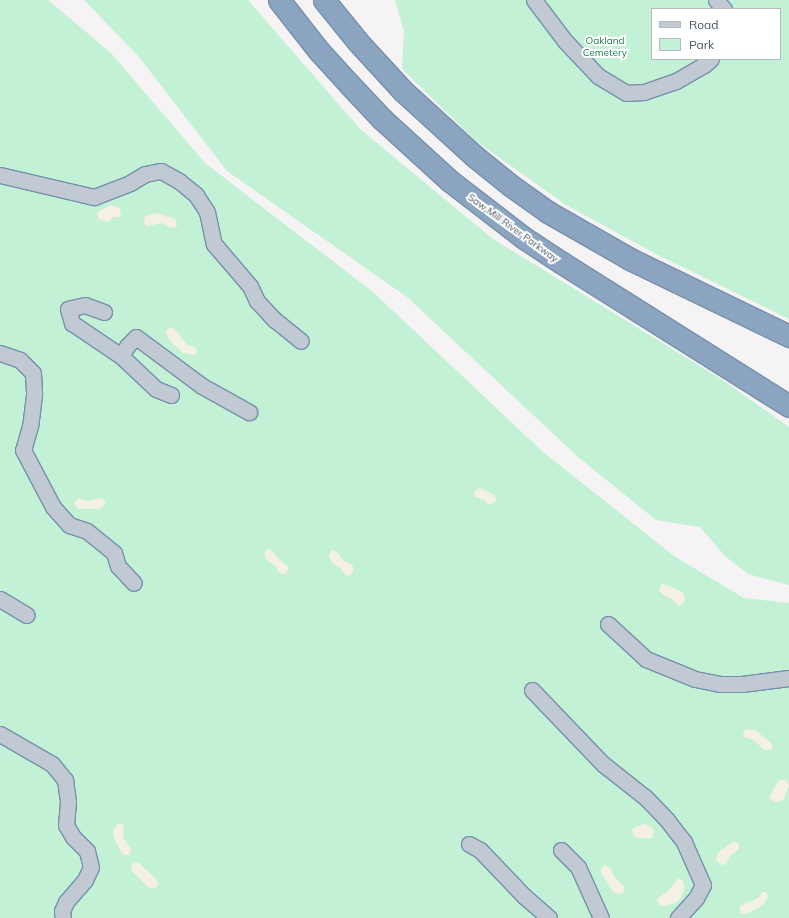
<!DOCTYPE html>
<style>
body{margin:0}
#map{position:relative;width:789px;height:918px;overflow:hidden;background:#f5f3f3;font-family:Mulish,sans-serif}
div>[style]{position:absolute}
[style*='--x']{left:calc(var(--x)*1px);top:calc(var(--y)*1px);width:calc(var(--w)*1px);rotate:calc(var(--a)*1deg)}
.green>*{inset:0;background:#c3f1d5}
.sand>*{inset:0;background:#f5f0e5}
.roads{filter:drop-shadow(1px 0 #7690ad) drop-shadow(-1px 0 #7690ad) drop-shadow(0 1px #7690ad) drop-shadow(0 -1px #7690ad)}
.minor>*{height:15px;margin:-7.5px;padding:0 7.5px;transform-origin:7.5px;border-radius:7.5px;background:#c1cad2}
.highway>*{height:21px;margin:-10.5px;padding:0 10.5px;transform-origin:10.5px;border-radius:10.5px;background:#8ba5c1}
span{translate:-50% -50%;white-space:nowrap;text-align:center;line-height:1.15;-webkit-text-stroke:4px #fff;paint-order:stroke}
.park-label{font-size:10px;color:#17864f}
.street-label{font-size:10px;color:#4a5661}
.legend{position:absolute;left:651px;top:8px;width:130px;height:52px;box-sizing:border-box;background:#fff;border:1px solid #b7bbc0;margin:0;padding:5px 7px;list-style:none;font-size:12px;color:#4a5661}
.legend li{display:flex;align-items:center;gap:8px;height:20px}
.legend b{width:20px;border:1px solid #b7bbc0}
</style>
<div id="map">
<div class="green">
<i style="clip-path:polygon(0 0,48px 0,111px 53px,205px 163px,373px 292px,543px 452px,674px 556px,744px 598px,789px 603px,789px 918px,0 918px)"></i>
<i style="clip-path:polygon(84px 0,248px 0,361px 130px,493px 239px,721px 379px,789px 427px,789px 585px,748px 574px,725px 556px,700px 527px,656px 520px,578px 457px,407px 297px,227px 171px,139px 57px)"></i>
<i style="clip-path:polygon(evenodd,395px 0,789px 0,789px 319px,654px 253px,566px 205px,476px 141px,402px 69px,404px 31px,395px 0,652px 9px,780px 9px,780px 59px,652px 59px,652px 9px)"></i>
</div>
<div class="sand">
<i style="clip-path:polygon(111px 205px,120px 209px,121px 217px,114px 217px,107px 222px,99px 219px,97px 214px,99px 211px)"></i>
<i style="clip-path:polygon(157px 213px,175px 219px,177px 225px,176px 227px,170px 228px,162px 223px,148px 226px,144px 224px,145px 216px)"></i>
<i style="clip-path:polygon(170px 327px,175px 329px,187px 345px,195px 347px,197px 351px,196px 354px,194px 355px,183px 353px,170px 341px,167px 336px,166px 331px)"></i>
<i style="clip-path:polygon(480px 488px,495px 495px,496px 499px,494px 503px,489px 505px,484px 500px,475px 497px,474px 492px)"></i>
<i style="clip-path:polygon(79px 498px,88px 501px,102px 498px,105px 502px,105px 505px,99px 509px,78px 509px,74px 503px)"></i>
<i style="clip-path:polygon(268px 549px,270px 549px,282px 562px,289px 567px,286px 574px,280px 574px,275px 566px,265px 558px,265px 552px)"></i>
<i style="clip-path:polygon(332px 550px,337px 552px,343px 560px,352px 565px,354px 569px,351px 575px,346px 576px,340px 568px,332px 563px,329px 555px)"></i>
<i style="clip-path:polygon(662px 584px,667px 585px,683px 593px,685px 598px,684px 603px,679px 606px,670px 598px,662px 594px,659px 590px)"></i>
<i style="clip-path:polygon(746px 729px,755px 730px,770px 742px,773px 746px,771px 750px,764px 750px,754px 740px,744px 737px,743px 734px)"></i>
<i style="clip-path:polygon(779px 780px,786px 780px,789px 786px,783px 800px,776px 803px,769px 798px)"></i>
<i style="clip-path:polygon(117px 824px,121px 824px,124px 826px,123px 837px,131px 849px,129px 855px,124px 855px,121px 852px,114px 838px,113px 831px)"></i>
<i style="clip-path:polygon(645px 824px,652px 828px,654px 831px,652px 838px,637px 838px,634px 836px,632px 830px,634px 827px)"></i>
<i style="clip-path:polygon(734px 841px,739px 844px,739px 849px,730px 856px,726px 864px,721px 865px,716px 860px,717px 855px,720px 851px)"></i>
<i style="clip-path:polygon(134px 862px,139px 863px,156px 879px,159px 883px,155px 889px,148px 887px,132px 871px,131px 866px)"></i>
<i style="clip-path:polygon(605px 865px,609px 867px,615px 878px,625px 887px,624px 892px,619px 894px,613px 892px,601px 873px,601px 868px)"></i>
<i style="clip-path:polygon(678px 878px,682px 880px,685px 887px,680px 899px,675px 903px,666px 906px,659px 905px,657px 899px,669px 890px)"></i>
<i style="clip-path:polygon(762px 892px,766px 892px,768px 897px,764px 904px,747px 914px,740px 913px,740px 906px,758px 898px)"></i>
</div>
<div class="roads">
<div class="minor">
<i style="--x:534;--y:0;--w:51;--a:52.9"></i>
<i style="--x:565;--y:41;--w:48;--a:46.7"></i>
<i style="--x:598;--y:76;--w:33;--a:31"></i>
<i style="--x:626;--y:93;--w:18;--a:-3"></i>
<i style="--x:644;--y:92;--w:34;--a:-19"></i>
<i style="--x:676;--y:81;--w:32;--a:-30"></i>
<i style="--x:704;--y:65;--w:9;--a:-41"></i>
<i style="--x:716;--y:0;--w:12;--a:48"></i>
<i style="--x:0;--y:175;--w:97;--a:13.2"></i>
<i style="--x:94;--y:197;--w:39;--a:-21"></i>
<i style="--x:130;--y:183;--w:17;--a:-31"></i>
<i style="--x:145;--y:174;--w:16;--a:-11"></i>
<i style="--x:161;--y:171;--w:21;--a:29"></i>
<i style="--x:179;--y:181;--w:22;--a:39"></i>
<i style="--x:196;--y:195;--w:20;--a:57"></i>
<i style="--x:207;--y:212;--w:33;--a:78"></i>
<i style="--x:214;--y:244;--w:55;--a:49.4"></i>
<i style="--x:250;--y:286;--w:17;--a:65"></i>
<i style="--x:257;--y:301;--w:26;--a:47"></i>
<i style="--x:275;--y:320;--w:33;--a:39"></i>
<i style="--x:104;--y:312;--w:20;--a:-160"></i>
<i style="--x:85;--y:305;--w:17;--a:167"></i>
<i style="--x:68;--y:309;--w:15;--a:74"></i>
<i style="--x:72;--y:323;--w:59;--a:34"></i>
<i style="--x:0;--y:353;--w:21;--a:19"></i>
<i style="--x:20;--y:360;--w:18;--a:45"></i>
<i style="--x:33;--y:373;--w:22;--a:87"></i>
<i style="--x:34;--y:395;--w:31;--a:97"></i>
<i style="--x:30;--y:426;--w:25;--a:106"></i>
<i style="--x:23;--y:450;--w:64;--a:62.2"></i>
<i style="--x:53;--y:507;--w:24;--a:48"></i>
<i style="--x:69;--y:525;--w:19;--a:18"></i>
<i style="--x:87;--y:531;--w:35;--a:39"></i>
<i style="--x:114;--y:553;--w:14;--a:73"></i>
<i style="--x:118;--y:566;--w:23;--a:47"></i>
<i style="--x:171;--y:395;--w:16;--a:-158"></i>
<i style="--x:156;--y:389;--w:48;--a:-136.7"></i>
<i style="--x:121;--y:356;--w:13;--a:-58"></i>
<i style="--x:128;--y:345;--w:11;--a:-45"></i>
<i style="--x:136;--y:337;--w:82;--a:36.6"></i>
<i style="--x:202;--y:386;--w:54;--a:29"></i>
<i style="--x:0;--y:599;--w:31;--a:31"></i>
<i style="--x:608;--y:624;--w:52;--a:42.6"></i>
<i style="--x:646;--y:659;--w:53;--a:22.2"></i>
<i style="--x:695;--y:679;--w:25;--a:11"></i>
<i style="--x:720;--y:684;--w:22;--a:0"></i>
<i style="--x:742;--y:684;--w:47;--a:-7.3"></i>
<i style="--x:532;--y:690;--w:103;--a:46.2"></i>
<i style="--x:603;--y:764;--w:53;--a:38.2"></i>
<i style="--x:645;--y:797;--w:32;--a:46"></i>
<i style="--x:667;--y:820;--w:28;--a:52"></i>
<i style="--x:684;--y:842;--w:47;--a:66.2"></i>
<i style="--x:703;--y:885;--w:15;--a:118"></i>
<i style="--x:696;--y:898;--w:27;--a:132"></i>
<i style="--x:0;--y:734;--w:60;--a:30"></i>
<i style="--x:52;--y:764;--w:21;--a:51"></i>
<i style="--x:65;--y:780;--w:22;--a:82"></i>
<i style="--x:68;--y:802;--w:23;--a:95"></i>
<i style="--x:66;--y:825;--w:14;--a:60"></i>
<i style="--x:73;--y:837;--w:20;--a:45"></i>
<i style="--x:87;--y:851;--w:16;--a:76"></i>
<i style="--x:91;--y:867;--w:14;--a:115"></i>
<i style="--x:85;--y:880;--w:29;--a:131"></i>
<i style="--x:66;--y:902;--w:10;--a:114"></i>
<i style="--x:62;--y:911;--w:7;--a:82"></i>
<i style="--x:469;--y:844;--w:13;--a:29"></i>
<i style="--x:480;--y:850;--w:64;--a:46.3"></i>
<i style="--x:524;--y:896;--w:33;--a:41"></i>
<i style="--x:561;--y:850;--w:24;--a:45"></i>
<i style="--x:578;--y:867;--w:56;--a:65.7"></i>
</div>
<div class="highway">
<i style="--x:279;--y:0;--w:65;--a:51.9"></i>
<i style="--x:319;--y:51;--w:46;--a:47.6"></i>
<i style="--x:350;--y:85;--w:47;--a:46.7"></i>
<i style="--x:382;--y:119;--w:92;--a:42.4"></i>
<i style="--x:450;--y:181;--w:93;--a:37.6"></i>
<i style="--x:524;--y:238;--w:45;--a:33.3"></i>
<i style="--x:562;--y:263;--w:268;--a:32.2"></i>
<i style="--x:324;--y:0;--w:54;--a:51"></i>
<i style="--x:358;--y:42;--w:67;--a:47.4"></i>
<i style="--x:403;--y:91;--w:95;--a:42.4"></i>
<i style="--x:473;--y:155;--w:48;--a:39"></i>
<i style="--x:510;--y:185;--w:47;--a:35.4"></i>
<i style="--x:548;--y:212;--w:95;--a:29.8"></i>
<i style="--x:630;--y:259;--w:177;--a:25.8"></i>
</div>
</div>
<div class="park-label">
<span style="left:605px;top:46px">Oakland<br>Cemetery</span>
</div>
<div class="street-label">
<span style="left:513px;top:228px;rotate:36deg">Saw Mill River Parkway</span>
</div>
<ul class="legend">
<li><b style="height:5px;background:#c1cad2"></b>Road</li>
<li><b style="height:11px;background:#c3f1d5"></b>Park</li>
</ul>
</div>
